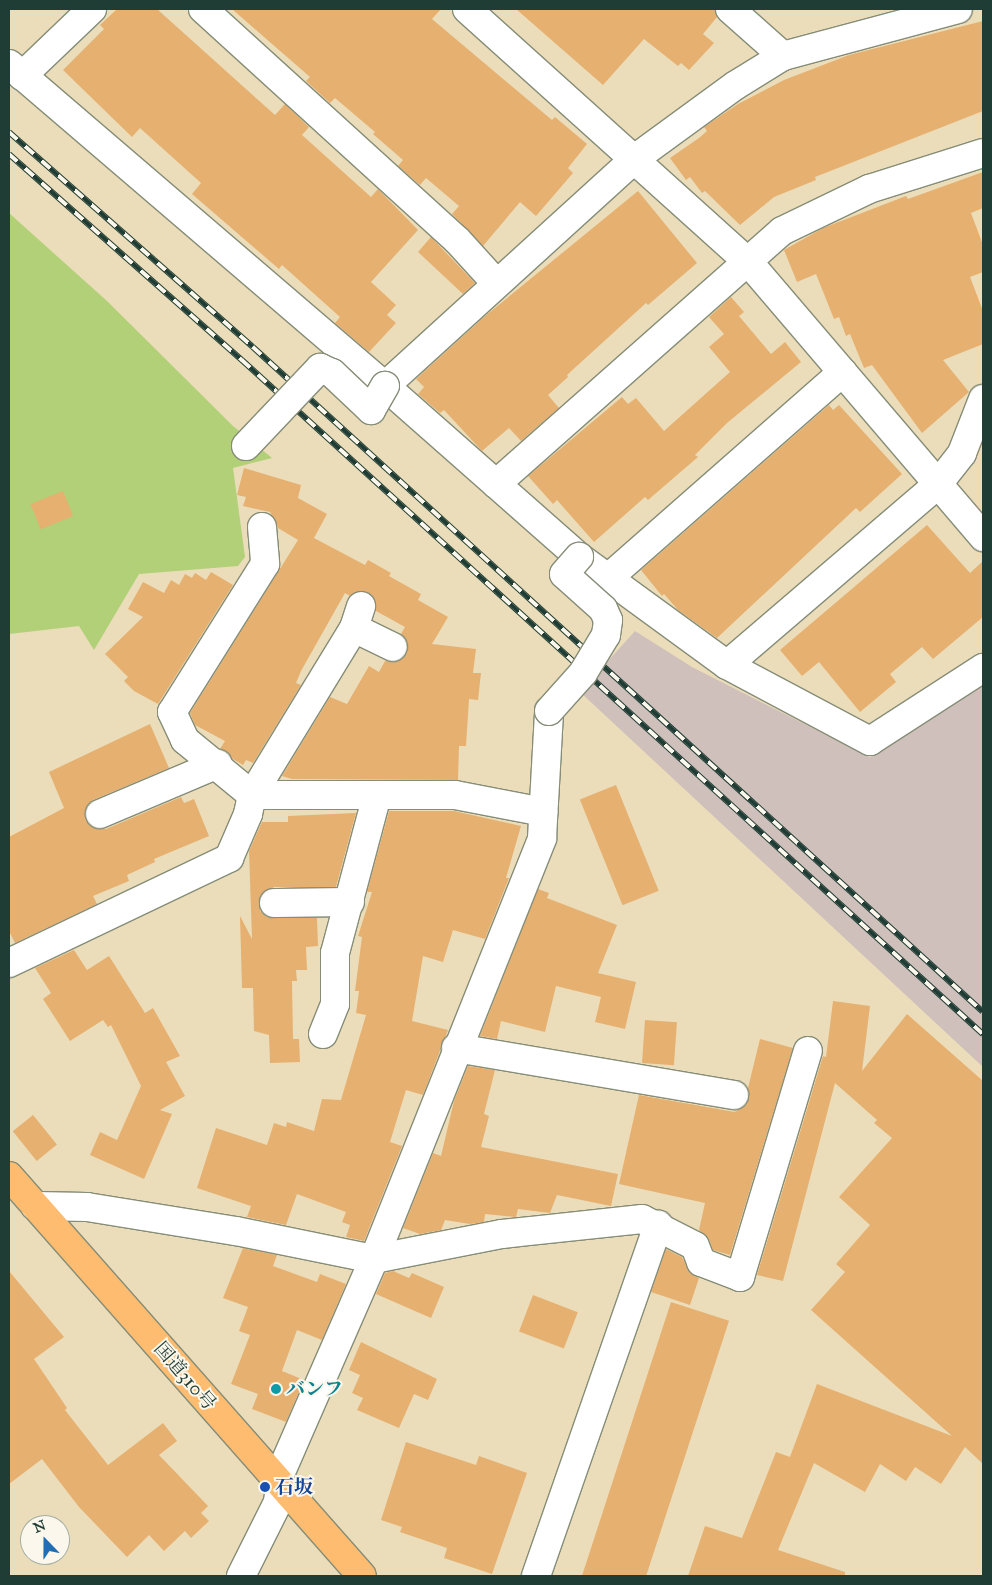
<!DOCTYPE html>
<meta charset="utf-8">
<style>
body{margin:0}
#map{position:relative;width:992px;height:1585px;overflow:hidden;background:#ebddba;font-family:"IM FELL Great Primer","Noto Serif JP",serif}
div>[style]{position:absolute}
[style*='--x']{left:calc(var(--x)*1px);top:calc(var(--y)*1px);width:calc(var(--w)*1px);rotate:calc(var(--a)*1deg)}
.industrial>*{inset:0;background:#cfc0bb}
.green>*{inset:0;background:#b1d077}
.building>*{inset:0;background:#e6b070;transform-origin:0 0}
.roads{filter:drop-shadow(1px 0 #858d77) drop-shadow(-1px 0 #858d77) drop-shadow(0 1px #858d77) drop-shadow(0 -1px #858d77)}
.minor>*{height:28px;margin:-14px;padding:0 14px;transform-origin:14px;border-radius:14px;background:#fff}
.highway>*{height:28px;margin:-14px;padding:0 14px;transform-origin:14px;border-radius:14px;background:#fdbc70}
.rail>*{height:5.5px;margin-top:-2.75px;transform-origin:0;background:repeating-linear-gradient(90deg,#fbf7ec 0 11px,#1f3d34 0 22px);box-sizing:border-box;border-block:1px solid #1f3d34}
.bridges{filter:drop-shadow(1px 0 #858d77) drop-shadow(-1px 0 #858d77) drop-shadow(0 1px #858d77) drop-shadow(0 -1px #858d77)}
.minor-bridge>*{height:28px;margin:-14px;padding:0 14px;transform-origin:14px;border-radius:14px;background:#fff}
.dots>*{width:14px;height:14px;translate:-50% -50%;box-sizing:border-box;border:2px solid #fbf7ec;border-radius:50%}
span{translate:-50% -50%;white-space:nowrap;text-align:center;line-height:1.15;-webkit-text-stroke:4px #fbf7ec;paint-order:stroke}
.street-label{font-size:19px;color:#1f3d34}
.culture-label{font-size:19px;color:#0d838f;font-weight:700}
.left{translate:0 -50%;text-align:left}
.transit-label{font-size:19px;color:#164399;font-weight:700}
.frame{position:absolute;inset:0;border:10px solid #1f3d34;pointer-events:none}
.north{position:absolute;left:20px;top:1515px;width:50px;height:50px;box-sizing:border-box;background:#fbf7ec;border:1px solid #a3ada2;border-radius:50%;rotate:338deg;font-size:14px;font-weight:700;line-height:20px;text-align:center;color:#1f3d34}
.north::after{content:'';display:block;margin:auto;width:18px;height:22px;background:#1f6fb2;clip-path:polygon(50% 0,100% 100%,50% 72%,0 100%)}
</style>
<div id="map">
<div class="industrial">
<i style="clip-path:polygon(635px 631px,692px 667px,870px 757px,983px 684px,983px 1067px,580px 692px)"></i>
</div>
<div class="green">
<i style="clip-path:polygon(9px 213px,107px 301px,233px 426px,272px 458px,233px 468px,245px 557px,238px 566px,139px 574px,94px 650px,79px 626px,9px 634px)"></i>
</div>
<div class="building">
<i style="clip-path:polygon(117px 9px,157px 9px,275px 115px,285px 104px,309px 127px,302px 135px,371px 197px,378px 189px,418px 230px,371px 282px,396px 305px,387px 315px,396px 323px,369px 352px,335px 323px,340px 317px,282px 265px,279px 269px,192px 194px,201px 183px,140px 128px,132px 137px,63px 70px,104px 29px,100px 25px)"></i>
<i style="clip-path:polygon(232px 9px,441px 9px,432px 19px,552px 120px,555px 117px,587px 144px,568px 168px,573px 173px,536px 216px,520px 202px,483px 246px,452px 214px,459px 206px,426px 178px,420px 185px,398px 166px,403px 160px,373px 134px,375px 132px,335px 98px,330px 103px,306px 81px,310px 77px)"></i>
<i style="clip-path:polygon(516px 9px,715px 9px,717px 17px,703px 34px,714px 43px,689px 70px,681px 63px,678px 66px,644px 39px,603px 85px)"></i>
<i style="clip-path:polygon(983px 21px,983px 111px,815px 177px,816px 180px,774px 197px,740px 225px,705px 191px,702px 193px,690px 177px,686px 180px,670px 158px,699px 138px,707px 131px,704px 127px,738px 104px,784px 80px,849px 55px)"></i>
<i style="clip-path:polygon(983px 172px,983px 208px,971px 213px,983px 245px,983px 272px,970px 277px,983px 311px,983px 344px,943px 360px,969px 392px,922px 433px,872px 365px,864px 368px,850px 334px,846px 336px,839px 317px,834px 319px,816px 274px,797px 282px,784px 250px,823px 228px,906px 196px,908px 199px)"></i>
<i style="clip-path:polygon(638px 191px,697px 263px,648px 305px,646px 303px,567px 375px,568px 377px,548px 395px,559px 408px,521px 441px,509px 428px,482px 451px,444px 410px,440px 413px,418px 394px,424px 387px,416px 379px,484px 317px)"></i>
<i style="clip-path:polygon(431px 237px,475px 283px,463px 294px,418px 252px)"></i>
<i style="clip-path:polygon(731px 297px,744px 312px,739px 316px,771px 354px,785px 342px,801px 362px,727px 423px,695px 455px,698px 457px,648px 500px,645px 497px,594px 542px,557px 500px,553px 504px,528px 476px,622px 397px,628px 404px,636px 398px,664px 431px,730px 372px,709px 347px,724px 334px,709px 317px)"></i>
<i style="clip-path:polygon(829px 405px,833px 410px,839px 405px,902px 474px,860px 512px,856px 508px,717px 638px,678px 610px,664px 594px,662px 596px,641px 570px)"></i>
<i style="clip-path:polygon(244px 468px,301px 485px,298px 498px,327px 514px,314px 538px,365px 565px,368px 560px,391px 573px,389px 576px,421px 594px,418px 600px,448px 617px,432px 644px,476px 649px,473px 673px,481px 673px,478px 700px,469px 699px,466px 746px,459px 746px,458px 780px,292px 779px,282px 776px,330px 697px,347px 704px,369px 666px,379px 672px,385px 661px,395px 662px,407px 653px,408px 645px,401px 634px,405px 627px,376px 611px,373px 596px,365px 591px,350px 596px,345px 593px,301px 671px,296px 683px,301px 685px,253px 763px,246px 760px,243px 765px,233px 759px,220px 749px,225px 741px,195px 725px,190px 713px,298px 540px,278px 528px,270px 512px,243px 506px,246px 497px,237px 495px)"></i>
<i style="left:63px;top:491px;width:27px;height:35px;rotate:68deg"></i>
<i style="clip-path:polygon(927px 525px,970px 573px,983px 561px,983px 617px,933px 659px,922px 647px,890px 674px,896px 682px,860px 712px,819px 662px,802px 676px,780px 650px)"></i>
<i style="clip-path:polygon(211px 572px,233px 585px,158px 704px,134px 691px,124px 681px,128px 677px,105px 654px,143px 617px,128px 609px,143px 582px,164px 593px,171px 580px,179px 585px,185px 574px,192px 578px,195px 573px,206px 580px)"></i>
<i style="clip-path:polygon(150px 724px,169px 768px,93px 800px,85px 812px,86px 821px,98px 829px,106px 829px,181px 797px,184px 803px,194px 799px,209px 836px,154px 859px,155px 862px,127px 875px,129px 881px,93px 896px,97px 904px,15px 943px,9px 931px,9px 837px,64px 808px,49px 772px)"></i>
<i style="left:616px;top:785px;width:114px;height:39px;rotate:68deg"></i>
<i style="clip-path:polygon(389px 811px,454px 811px,521px 826px,506px 878px,509px 878px,485px 939px,453px 930px,443px 962px,423px 956px,412px 1021px,448px 1030px,423px 1095px,406px 1090px,390px 1142px,402px 1146px,364px 1241px,346px 1237px,350px 1225px,342px 1222px,346px 1212px,297px 1194px,286px 1225px,247px 1217px,251px 1206px,197px 1188px,216px 1128px,267px 1145px,274px 1123px,286px 1127px,287px 1122px,314px 1131px,322px 1099px,341px 1100px,366px 1015px,356px 1013px,359px 991px,355px 991px,362px 937px,358px 936px,372px 892px,367px 892px)"></i>
<i style="clip-path:polygon(356px 813px,336px 887px,274px 887px,260px 896px,260px 911px,267px 917px,317px 918px,318px 946px,306px 947px,307px 970px,296px 970px,297px 981px,292px 981px,293px 1039px,299px 1039px,300px 1062px,270px 1063px,269px 1035px,254px 1031px,253px 988px,242px 988px,240px 916px,252px 939px,249px 851px,262px 822px,288px 822px,288px 816px)"></i>
<i style="clip-path:polygon(538px 889px,549px 893px,547px 898px,617px 925px,598px 973px,636px 982px,625px 1029px,595px 1022px,601px 997px,556px 986px,545px 1032px,501px 1021px,497px 1039px,480px 1036px)"></i>
<i style="clip-path:polygon(74px 950px,87px 970px,109px 956px,145px 1013px,153px 1008px,180px 1056px,166px 1062px,185px 1096px,160px 1110px,172px 1114px,144px 1179px,90px 1155px,100px 1132px,117px 1140px,141px 1086px,111px 1025px,108px 1027px,103px 1020px,70px 1041px,43px 999px,51px 993px,35px 968px)"></i>
<i style="clip-path:polygon(833px 1001px,870px 1006px,862px 1071px,907px 1014px,983px 1081px,983px 1464px,965px 1447px,941px 1484px,915px 1467px,906px 1481px,880px 1464px,865px 1492px,814px 1463px,778px 1550px,845px 1572px,845px 1576px,688px 1576px,705px 1526px,742px 1538px,776px 1452px,790px 1457px,817px 1384px,952px 1436px,811px 1310px,845px 1272px,836px 1264px,870px 1225px,839px 1197px,892px 1138px,874px 1123px,877px 1120px,835px 1083px,783px 1281px,757px 1275px,823px 1056px,826px 1057px)"></i>
<i style="left:645px;top:1020px;width:32px;height:43px;rotate:4deg"></i>
<i style="clip-path:polygon(760px 1039px,793px 1048px,730px 1255px,713px 1250px,709px 1240px,699px 1230px,705px 1203px,619px 1184px,639px 1095px,735px 1112px,746px 1105px,749px 1098px,748px 1088px)"></i>
<i style="clip-path:polygon(468px 1066px,495px 1070px,484px 1114px,489px 1116px,481px 1147px,618px 1174px,611px 1206px,557px 1195px,550px 1213px,518px 1209px,516px 1217px,485px 1214px,484px 1222px,470px 1224px,445px 1220px,441px 1230px,420px 1234px,403px 1228px,433px 1153px,441px 1156px,454px 1101px)"></i>
<i style="left:33px;top:1115px;width:38px;height:26px;rotate:51deg"></i>
<i style="clip-path:polygon(243px 1248px,277px 1255px,273px 1266px,317px 1282px,320px 1274px,346px 1284px,322px 1340px,297px 1330px,282px 1371px,304px 1380px,286px 1422px,252px 1409px,258px 1394px,231px 1384px,250px 1335px,239px 1331px,248px 1307px,223px 1298px)"></i>
<i style="clip-path:polygon(666px 1249px,682px 1257px,690px 1273px,699px 1278px,690px 1305px,651px 1292px)"></i>
<i style="clip-path:polygon(9px 1271px,64px 1337px,34px 1359px,67px 1408px,65px 1410px,108px 1465px,163px 1423px,177px 1441px,159px 1455px,208px 1506px,201px 1513px,209px 1521px,191px 1538px,185px 1531px,164px 1551px,149px 1535px,127px 1557px,79px 1507px,42px 1459px,9px 1484px)"></i>
<i style="clip-path:polygon(393px 1271px,409px 1278px,412px 1273px,444px 1287px,431px 1318px,376px 1294px,385px 1273px)"></i>
<i style="left:533px;top:1295px;width:48px;height:39px;rotate:21deg"></i>
<i style="left:671px;top:1302px;width:61px;height:289px;rotate:18deg"></i>
<i style="clip-path:polygon(361px 1342px,437px 1379px,428px 1400px,414px 1394px,399px 1428px,357px 1410px,363px 1398px,352px 1393px,360px 1375px,349px 1370px)"></i>
<i style="clip-path:polygon(406px 1442px,476px 1465px,479px 1456px,527px 1473px,492px 1574px,444px 1558px,447px 1548px,400px 1532px,402px 1527px,381px 1520px)"></i>
</div>
<div class="roads">
<div class="minor">
<i style="--x:203;--y:9;--w:343;--a:42.3"></i>
<i style="--x:457;--y:240;--w:58;--a:47.8"></i>
<i style="--x:467;--y:9;--w:382;--a:42"></i>
<i style="--x:751;--y:265;--w:358;--a:49.5"></i>
<i style="--x:730;--y:9;--w:71;--a:41.6"></i>
<i style="--x:9;--y:64;--w:495;--a:40.6"></i>
<i style="--x:385;--y:386;--w:259;--a:41.4"></i>
<i style="--x:579;--y:557;--w:183;--a:36.1"></i>
<i style="--x:727;--y:665;--w:162;--a:28"></i>
<i style="--x:870;--y:741;--w:135;--a:-32.9"></i>
<i style="--x:22;--y:76;--w:97;--a:-43.7"></i>
<i style="--x:385;--y:386;--w:336;--a:-42.3"></i>
<i style="--x:633;--y:160;--w:127;--a:-36.1"></i>
<i style="--x:736;--y:85;--w:55;--a:-31.7"></i>
<i style="--x:783;--y:56;--w:181;--a:-15"></i>
<i style="--x:496;--y:484;--w:382;--a:-41.5"></i>
<i style="--x:782;--y:231;--w:97;--a:-25.8"></i>
<i style="--x:869;--y:189;--w:120;--a:-17.5"></i>
<i style="--x:262;--y:527;--w:37;--a:85"></i>
<i style="--x:265;--y:564;--w:175;--a:122.1"></i>
<i style="--x:172;--y:712;--w:31;--a:65"></i>
<i style="--x:185;--y:740;--w:87;--a:39.4"></i>
<i style="--x:252;--y:795;--w:203;--a:0"></i>
<i style="--x:455;--y:795;--w:90;--a:10.9"></i>
<i style="--x:606;--y:580;--w:315;--a:-41.3"></i>
<i style="--x:354;--y:628;--w:43;--a:26"></i>
<i style="--x:727;--y:665;--w:278;--a:-40.6"></i>
<i style="--x:938;--y:484;--w:39;--a:-52"></i>
<i style="--x:962;--y:453;--w:58;--a:-68.7"></i>
<i style="--x:100;--y:814;--w:128;--a:-23"></i>
<i style="--x:274;--y:903;--w:76;--a:-0.8"></i>
<i style="--x:9;--y:963;--w:244;--a:-25.5"></i>
<i style="--x:229;--y:858;--w:48;--a:-66.6"></i>
<i style="--x:248;--y:814;--w:19;--a:-78"></i>
<i style="--x:252;--y:795;--w:196;--a:-58.6"></i>
<i style="--x:354;--y:628;--w:23;--a:-72"></i>
<i style="--x:323;--y:1034;--w:32;--a:-68"></i>
<i style="--x:335;--y:1004;--w:51;--a:-90"></i>
<i style="--x:335;--y:953;--w:163;--a:-75.1"></i>
<i style="--x:456;--y:1048;--w:282;--a:9.6"></i>
<i style="--x:35;--y:1206;--w:52;--a:1.1"></i>
<i style="--x:87;--y:1207;--w:151;--a:9.2"></i>
<i style="--x:236;--y:1231;--w:141;--a:11.5"></i>
<i style="--x:374;--y:1259;--w:130;--a:-11.1"></i>
<i style="--x:502;--y:1234;--w:141;--a:-6.1"></i>
<i style="--x:642;--y:1219;--w:59;--a:27"></i>
<i style="--x:695;--y:1246;--w:17;--a:69"></i>
<i style="--x:701;--y:1262;--w:42;--a:21"></i>
<i style="--x:740;--y:1277;--w:236;--a:-73.3"></i>
<i style="--x:277;--y:1481;--w:242;--a:-66.4"></i>
<i style="--x:374;--y:1259;--w:453;--a:-68.2"></i>
<i style="--x:542;--y:838;--w:127;--a:-86.8"></i>
<i style="--x:241;--y:1576;--w:83;--a:-63.4"></i>
<i style="--x:278;--y:1502;--w:17;--a:-83"></i>
<i style="--x:536;--y:1576;--w:372;--a:-70.8"></i>
</div>
<div class="highway">
<i style="--x:9;--y:1176;--w:533;--a:48.57"></i>
</div>
</div>
<div class="rail">
<i style="--x:9;--y:132;--w:325;--a:41.4"></i>
<i style="--x:253;--y:347;--w:987;--a:42.33"></i>
<i style="--x:9;--y:154;--w:311;--a:41.5"></i>
<i style="--x:242;--y:360;--w:1002;--a:42.29"></i>
</div>
<div class="bridges">
<div class="minor-bridge">
<i style="--x:246;--y:446;--w:108;--a:-46.5"></i>
<i style="--x:320;--y:368;--w:13;--a:23"></i>
<i style="--x:332;--y:373;--w:54;--a:43.5"></i>
<i style="--x:371;--y:410;--w:28;--a:-60"></i>
<i style="--x:549;--y:711;--w:51;--a:-48.2"></i>
<i style="--x:583;--y:673;--w:44;--a:-58.8"></i>
<i style="--x:606;--y:635;--w:15;--a:-82"></i>
<i style="--x:608;--y:620;--w:12;--a:-114"></i>
<i style="--x:603;--y:609;--w:52;--a:-138.1"></i>
<i style="--x:564;--y:574;--w:23;--a:-49"></i>
</div>
</div>
<div class="dots">
<i style="left:276px;top:1389px;background:#0f9aa8"></i>
<i style="left:265px;top:1487px;background:#1a4fb4"></i>
</div>
<div class="street-label">
<span style="left:185px;top:1376px;rotate:49deg">国道310号</span>
</div>
<div class="culture-label">
<span class="left" style="left:286px;top:1389px">バンフ</span>
</div>
<div class="transit-label">
<span class="left" style="left:275px;top:1487px">石坂</span>
</div>
<div class="frame"></div>
<div class="north">N</div>
</div>
